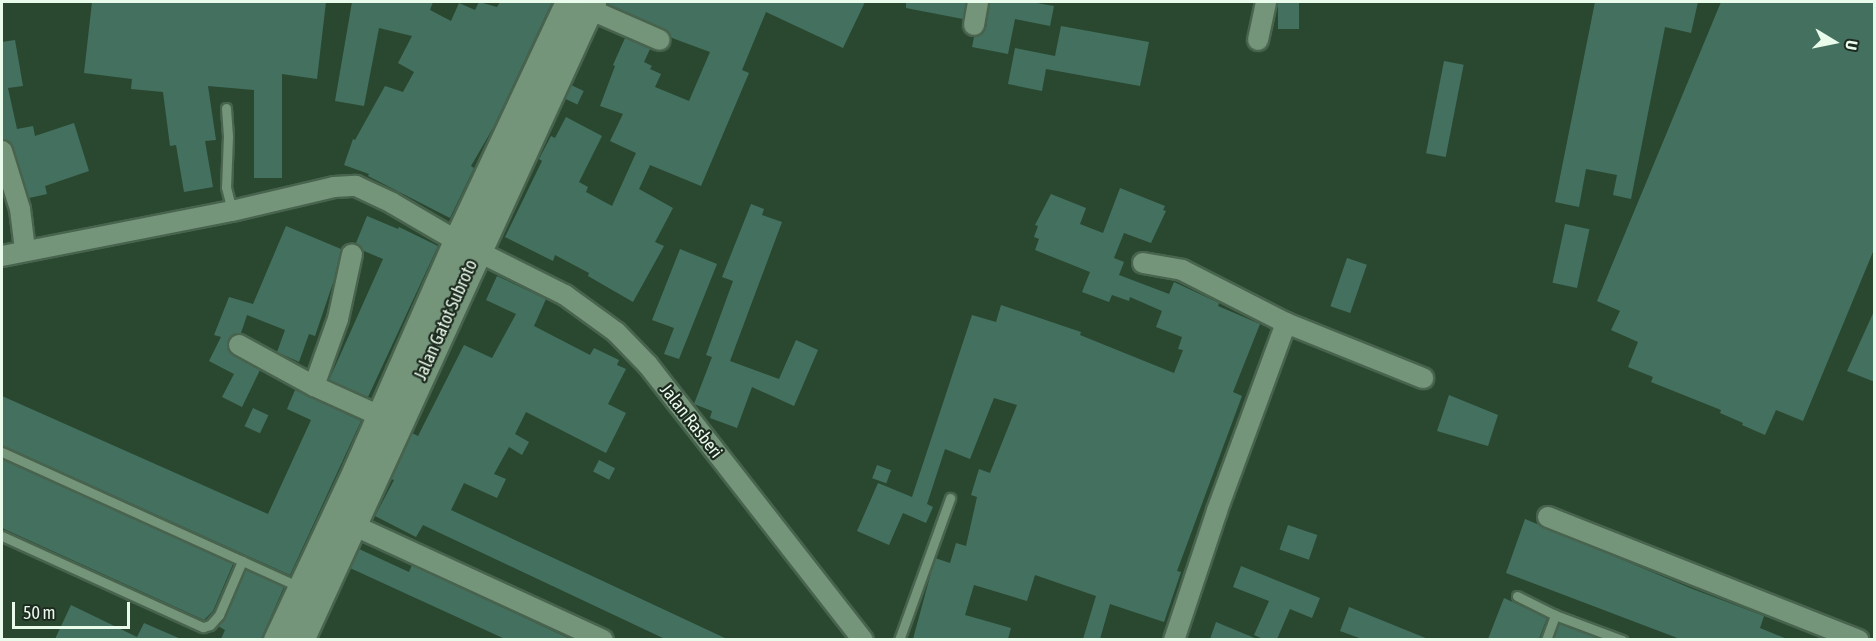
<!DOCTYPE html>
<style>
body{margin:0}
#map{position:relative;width:1876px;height:641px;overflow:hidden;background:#2a4830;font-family:"Asap Condensed",sans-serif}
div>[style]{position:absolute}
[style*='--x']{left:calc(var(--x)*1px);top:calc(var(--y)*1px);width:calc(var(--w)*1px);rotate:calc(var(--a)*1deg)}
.building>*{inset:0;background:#447060;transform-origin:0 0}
.roads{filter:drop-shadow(2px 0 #48634e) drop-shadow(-2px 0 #48634e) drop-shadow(0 2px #48634e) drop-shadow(0 -2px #48634e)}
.lane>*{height:9px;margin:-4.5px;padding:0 4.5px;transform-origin:4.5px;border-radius:4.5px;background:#749579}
.street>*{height:20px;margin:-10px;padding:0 10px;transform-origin:10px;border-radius:10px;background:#749579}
.secondary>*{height:27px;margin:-13.5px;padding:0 13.5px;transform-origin:13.5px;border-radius:13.5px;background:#749579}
span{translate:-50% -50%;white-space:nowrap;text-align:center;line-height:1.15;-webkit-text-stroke:4.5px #1d2a1f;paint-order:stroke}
.street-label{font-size:18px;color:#e9fbeb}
.frame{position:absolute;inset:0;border:3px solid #e9fbeb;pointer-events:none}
.north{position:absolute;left:1804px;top:12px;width:60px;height:60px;-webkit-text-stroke:4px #1d2a1f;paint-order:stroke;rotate:100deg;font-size:16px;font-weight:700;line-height:24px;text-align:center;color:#e9fbeb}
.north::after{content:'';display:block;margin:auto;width:21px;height:27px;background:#e9fbeb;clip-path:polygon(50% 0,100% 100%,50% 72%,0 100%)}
.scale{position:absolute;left:12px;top:602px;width:118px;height:27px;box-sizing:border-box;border:3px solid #e9fbeb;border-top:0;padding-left:8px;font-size:18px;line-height:21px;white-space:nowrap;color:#e9fbeb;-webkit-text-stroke:4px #1d2a1f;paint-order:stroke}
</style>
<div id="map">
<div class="building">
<i style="clip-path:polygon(92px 2px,326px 2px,317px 79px,282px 74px,282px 178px,254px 178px,254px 90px,208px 86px,216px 140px,205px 141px,213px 187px,184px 192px,176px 145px,170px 146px,163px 92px,131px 89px,132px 79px,84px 73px)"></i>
<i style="clip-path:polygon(352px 2px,433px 2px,430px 10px,451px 21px,459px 3px,475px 10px,479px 2px,497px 7px,500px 2px,552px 2px,493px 128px,471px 166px,474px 168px,450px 218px,368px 176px,369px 174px,344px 165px,353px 139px,355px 140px,385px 86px,403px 92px,414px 72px,398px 63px,412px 36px,379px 28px,364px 106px,335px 101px)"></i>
<i style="clip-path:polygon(609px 2px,865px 2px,843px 48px,766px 12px,742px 70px,749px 73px,701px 186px,650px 165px,639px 189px,673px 208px,655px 242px,664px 246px,633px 302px,588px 276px,589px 273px,555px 255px,553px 261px,505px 237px,542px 161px,539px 159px,551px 136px,555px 138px,566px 117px,602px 136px,579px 182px,588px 187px,586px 192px,612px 206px,636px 153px,610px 141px,623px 114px,600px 106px,615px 66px,613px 65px,625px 38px,650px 49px,644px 62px,652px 66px,650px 69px,661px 74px,655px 87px,689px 101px,710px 52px,672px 38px,665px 29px,608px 4px)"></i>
<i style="clip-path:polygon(906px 2px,966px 2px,963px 19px,906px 8px)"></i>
<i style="clip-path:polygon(990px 2px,1031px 2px,1054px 6px,1050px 26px,1015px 19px,1008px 54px,972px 47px,974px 37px,983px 33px,986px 28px)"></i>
<i style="left:1278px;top:2px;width:21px;height:27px"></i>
<i style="clip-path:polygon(1595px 2px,1698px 2px,1691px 33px,1665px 27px,1631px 199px,1613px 195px,1617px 175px,1586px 169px,1579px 207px,1555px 202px)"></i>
<i style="clip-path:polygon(1721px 2px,1875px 2px,1875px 247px,1803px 421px,1776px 410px,1765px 435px,1742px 425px,1743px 423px,1720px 413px,1721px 410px,1651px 382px,1653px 377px,1628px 367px,1638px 342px,1611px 330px,1620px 311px,1597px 301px)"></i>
<i style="clip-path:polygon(1061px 26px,1149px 42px,1140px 86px,1046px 69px,1042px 91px,1008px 84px,1015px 48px,1055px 56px)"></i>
<i style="clip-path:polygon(15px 40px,23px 86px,8px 88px,17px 129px,33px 126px,35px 136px,74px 123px,89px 171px,45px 186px,47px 194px,29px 198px,13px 147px,10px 142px,2px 139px,2px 42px)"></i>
<i style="left:1444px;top:61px;width:20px;height:94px;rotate:11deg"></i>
<i style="left:571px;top:85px;width:14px;height:15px;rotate:25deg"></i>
<i style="clip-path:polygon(1120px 188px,1165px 206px,1163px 210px,1166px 211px,1151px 243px,1124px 233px,1114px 258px,1124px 262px,1119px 275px,1169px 294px,1174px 282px,1219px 303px,1218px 306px,1260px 324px,1233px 392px,1242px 396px,1177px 571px,1181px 572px,1164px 622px,1110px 604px,1100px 639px,1083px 639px,1096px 596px,1035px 575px,1027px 601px,974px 585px,965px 615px,1011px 628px,1008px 639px,913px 639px,935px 558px,950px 563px,956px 543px,966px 546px,977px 497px,971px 495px,979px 469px,990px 473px,1017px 405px,994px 398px,970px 459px,945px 449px,927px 504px,933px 507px,926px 523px,903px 513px,889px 545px,857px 531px,878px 483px,912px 497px,972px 315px,996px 322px,1001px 305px,1081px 332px,1080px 335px,1174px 373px,1183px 350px,1178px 349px,1182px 337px,1156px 327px,1162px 311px,1130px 297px,1129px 301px,1112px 295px,1109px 302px,1082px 292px,1090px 272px,1035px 250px,1039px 239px,1034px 237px,1038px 226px,1035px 225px,1051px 194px,1086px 208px,1080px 224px,1103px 233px)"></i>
<i style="clip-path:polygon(751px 204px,764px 209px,762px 215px,782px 222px,730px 361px,779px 379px,796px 340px,818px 350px,794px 406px,752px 387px,737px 428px,710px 418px,712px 411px,694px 404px,712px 357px,706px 355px,733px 281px,722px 277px)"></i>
<i style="clip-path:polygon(367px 216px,398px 229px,399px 227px,438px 246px,368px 397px,329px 380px,383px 259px,364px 251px,356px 243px)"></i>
<i style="left:1565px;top:224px;width:25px;height:60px;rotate:12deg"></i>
<i style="clip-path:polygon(286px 226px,341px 249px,334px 280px,315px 336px,309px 334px,299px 362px,277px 352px,285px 330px,247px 315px,241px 333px,229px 339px,229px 352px,260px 370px,242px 407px,222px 397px,234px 374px,209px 361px,221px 337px,214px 335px,229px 297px,253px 304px)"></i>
<i style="clip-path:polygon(680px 249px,717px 264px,679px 359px,664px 354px,674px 328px,652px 320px)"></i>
<i style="left:1347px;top:258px;width:21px;height:51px;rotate:19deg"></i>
<i style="clip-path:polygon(497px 276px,546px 299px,534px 326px,590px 355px,594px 348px,619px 360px,617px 365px,626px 369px,608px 404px,626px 413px,606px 453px,526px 412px,515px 434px,529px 442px,522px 455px,509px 447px,494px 474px,506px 479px,497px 498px,464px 483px,451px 510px,727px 639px,665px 639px,423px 525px,416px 537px,375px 516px,394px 480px,391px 479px,412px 433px,418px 436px,464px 345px,492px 358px,516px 314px,486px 300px)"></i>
<i style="clip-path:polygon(1875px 309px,1875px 382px,1847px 371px)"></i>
<i style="clip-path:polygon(295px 390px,361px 421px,290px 575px,2px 445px,2px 396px,268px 514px,311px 420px,287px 409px)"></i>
<i style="clip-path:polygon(1449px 395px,1498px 415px,1488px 446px,1437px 431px)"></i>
<i style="left:253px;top:408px;width:17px;height:20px;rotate:25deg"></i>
<i style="clip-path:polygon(2px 459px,233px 564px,213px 611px,204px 620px,2px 528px)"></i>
<i style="left:599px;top:460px;width:18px;height:13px;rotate:27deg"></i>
<i style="left:877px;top:465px;width:15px;height:14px;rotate:20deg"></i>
<i style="clip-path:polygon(1525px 519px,1690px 588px,1764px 616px,1760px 628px,1787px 639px,1680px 639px,1506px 573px)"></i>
<i style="left:1288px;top:525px;width:31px;height:26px;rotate:19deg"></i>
<i style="clip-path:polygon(359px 549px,409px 572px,412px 565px,570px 639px,505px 639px,350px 568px)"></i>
<i style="clip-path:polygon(1241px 566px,1320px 598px,1312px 618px,1290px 609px,1277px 639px,1263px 639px,1254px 635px,1269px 601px,1233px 587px)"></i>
<i style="clip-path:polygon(246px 570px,284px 587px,261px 639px,221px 639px,225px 630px,218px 626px,225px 618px)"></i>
<i style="clip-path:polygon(1504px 598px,1547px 618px,1539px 639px,1488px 639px)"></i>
<i style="clip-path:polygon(71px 605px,137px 637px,144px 623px,181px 639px,55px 639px)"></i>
<i style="clip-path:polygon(1349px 607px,1428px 639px,1362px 639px,1340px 631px)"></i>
<i style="clip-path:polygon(1216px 622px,1257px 639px,1210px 639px)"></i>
<i style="clip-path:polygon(1559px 624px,1601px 639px,1553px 639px)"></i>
</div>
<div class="roads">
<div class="lane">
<i style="--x:226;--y:108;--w:28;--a:86"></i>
<i style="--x:228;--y:136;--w:51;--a:92.2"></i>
<i style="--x:226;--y:187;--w:25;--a:76"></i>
<i style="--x:2;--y:452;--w:325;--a:24.4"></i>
<i style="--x:2;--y:536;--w:221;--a:24.4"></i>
<i style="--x:203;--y:627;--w:7;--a:-16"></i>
<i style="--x:210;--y:625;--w:13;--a:-48"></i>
<i style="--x:219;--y:615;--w:59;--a:-66.9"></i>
<i style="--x:1517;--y:596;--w:42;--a:26.6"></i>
<i style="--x:1555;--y:615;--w:72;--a:20.5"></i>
<i style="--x:899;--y:640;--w:151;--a:-70.2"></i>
<i style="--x:1546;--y:640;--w:27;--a:-70"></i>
</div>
<div class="street">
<i style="--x:589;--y:9;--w:77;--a:23.6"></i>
<i style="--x:974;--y:25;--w:23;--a:-80"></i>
<i style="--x:1258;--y:40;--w:39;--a:-78"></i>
<i style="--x:2;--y:151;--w:61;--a:72.8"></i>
<i style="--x:20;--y:209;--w:41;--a:83"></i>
<i style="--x:2;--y:256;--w:234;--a:-11.1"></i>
<i style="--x:232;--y:211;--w:105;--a:-13.2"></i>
<i style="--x:334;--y:187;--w:22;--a:-3"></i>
<i style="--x:356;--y:186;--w:40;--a:25"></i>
<i style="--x:392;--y:203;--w:75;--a:30.3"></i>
<i style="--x:457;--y:241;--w:121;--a:26.6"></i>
<i style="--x:565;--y:295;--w:63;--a:36"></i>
<i style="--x:616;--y:332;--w:46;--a:45.9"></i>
<i style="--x:648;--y:365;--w:349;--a:52"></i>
<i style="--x:1143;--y:263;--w:40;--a:10"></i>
<i style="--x:1182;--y:270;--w:117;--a:27"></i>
<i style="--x:1286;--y:323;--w:200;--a:110.2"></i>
<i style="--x:1217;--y:511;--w:136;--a:108.4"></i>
<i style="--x:1286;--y:323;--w:148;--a:21.9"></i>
<i style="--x:239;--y:345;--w:85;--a:28.7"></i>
<i style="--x:314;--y:386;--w:72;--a:24.4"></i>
<i style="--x:314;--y:386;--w:71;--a:-70.3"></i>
<i style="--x:338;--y:319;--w:66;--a:-77.8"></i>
<i style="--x:1548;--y:517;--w:334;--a:21.6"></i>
<i style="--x:353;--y:525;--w:275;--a:24.7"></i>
</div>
<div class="secondary">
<i style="--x:277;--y:640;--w:189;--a:-64.9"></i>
<i style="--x:357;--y:469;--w:249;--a:-66.3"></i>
<i style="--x:457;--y:241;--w:264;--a:-64.9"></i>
<i style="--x:300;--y:640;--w:702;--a:-65.41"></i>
</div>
</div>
<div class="street-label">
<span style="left:446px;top:320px;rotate:-66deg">Jalan Gatot Subroto</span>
<span style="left:691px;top:421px;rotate:52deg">Jalan Rasberi</span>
</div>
<div class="frame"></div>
<div class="north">U</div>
<div class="scale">50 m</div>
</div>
